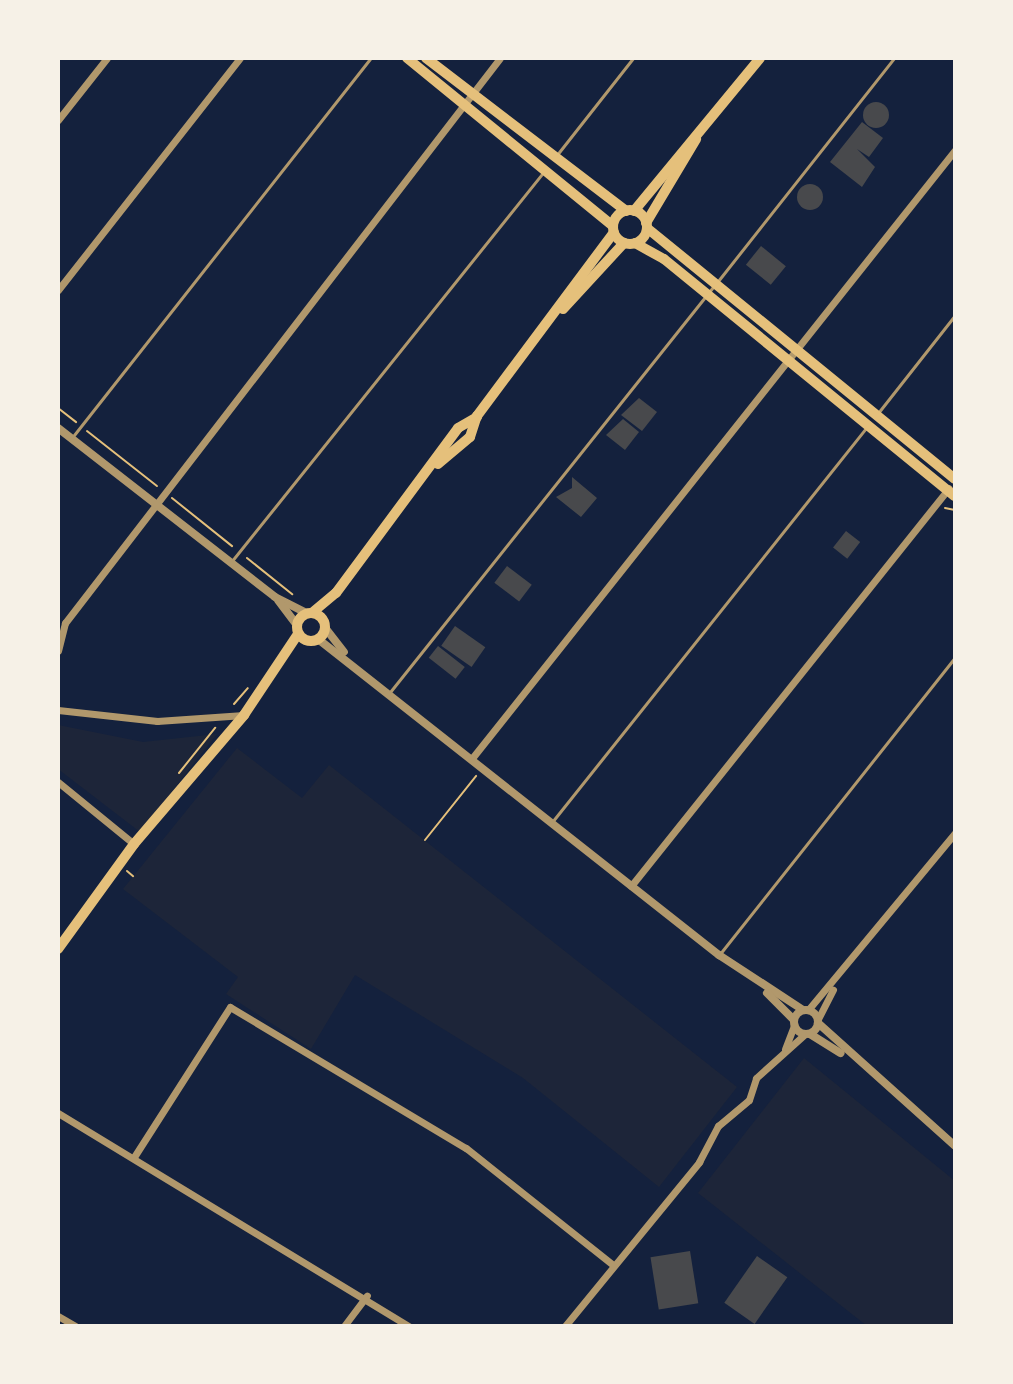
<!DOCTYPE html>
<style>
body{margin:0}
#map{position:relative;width:1013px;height:1384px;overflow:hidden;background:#14213d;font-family:Ubuntu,sans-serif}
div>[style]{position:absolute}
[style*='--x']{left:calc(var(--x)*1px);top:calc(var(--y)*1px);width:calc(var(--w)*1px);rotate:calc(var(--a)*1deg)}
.green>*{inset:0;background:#1d2539}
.building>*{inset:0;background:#48494c;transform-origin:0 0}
.round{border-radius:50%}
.path>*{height:2px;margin:-1px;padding:0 1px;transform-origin:1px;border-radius:1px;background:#e5c07b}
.service>*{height:3px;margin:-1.5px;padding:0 1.5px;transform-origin:1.5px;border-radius:1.5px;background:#b1986c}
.minor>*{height:7px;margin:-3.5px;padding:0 3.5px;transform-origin:3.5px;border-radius:3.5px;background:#b1986c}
.tertiary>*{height:8px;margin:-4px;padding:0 4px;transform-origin:4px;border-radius:4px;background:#b1986c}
.tertiary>.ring{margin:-4px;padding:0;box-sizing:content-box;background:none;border:8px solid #b1986c;border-radius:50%}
.secondary>*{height:10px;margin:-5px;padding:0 5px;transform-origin:5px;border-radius:5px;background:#e5c07b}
.secondary>.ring{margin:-5px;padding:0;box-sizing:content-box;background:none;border:10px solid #e5c07b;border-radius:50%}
span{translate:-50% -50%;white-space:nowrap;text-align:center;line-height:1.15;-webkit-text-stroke:6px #f6f1e7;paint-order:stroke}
.frame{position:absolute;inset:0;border:60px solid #f6f1e7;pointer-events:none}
</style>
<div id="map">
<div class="green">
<i style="clip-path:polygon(58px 725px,143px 742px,217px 734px,140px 832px,58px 769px)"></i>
<i style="clip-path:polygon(237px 748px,302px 798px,329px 765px,737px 1087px,659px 1187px,523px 1078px,355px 975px,311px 1049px,226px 994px,238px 977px,123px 889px)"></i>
<i style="clip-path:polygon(804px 1058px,955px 1181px,955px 1326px,867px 1326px,698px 1193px)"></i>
</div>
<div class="building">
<i class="round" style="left:863px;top:102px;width:26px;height:26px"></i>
<i style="clip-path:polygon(862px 122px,883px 138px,869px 157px,857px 149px,875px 167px,862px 187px,830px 162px)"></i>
<i class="round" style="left:797px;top:184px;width:26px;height:26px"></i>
<i style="left:761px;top:246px;width:32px;height:24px;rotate:39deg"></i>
<i style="clip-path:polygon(639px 398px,657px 412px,642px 431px,621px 415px)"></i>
<i style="clip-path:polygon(623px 419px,639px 432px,625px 450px,606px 435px)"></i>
<i style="clip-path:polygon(572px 477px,597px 498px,581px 517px,556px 497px,572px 488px)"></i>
<i style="left:846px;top:531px;width:18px;height:21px;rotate:38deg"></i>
<i style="left:507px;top:566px;width:31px;height:21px;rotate:37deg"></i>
<i style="left:455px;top:626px;width:37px;height:24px;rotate:35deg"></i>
<i style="left:438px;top:646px;width:34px;height:15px;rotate:38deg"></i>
<i style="left:690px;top:1251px;width:53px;height:40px;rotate:81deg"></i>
<i style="left:757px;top:1256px;width:37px;height:57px;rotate:35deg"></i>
</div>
<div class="path">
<i style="--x:58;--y:408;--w:23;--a:38"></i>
<i style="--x:87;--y:431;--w:89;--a:38.2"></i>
<i style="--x:172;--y:498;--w:77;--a:38.7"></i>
<i style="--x:945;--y:508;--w:10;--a:11"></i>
<i style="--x:247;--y:558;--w:58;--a:38.7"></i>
<i style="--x:234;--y:704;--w:21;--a:-49"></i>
<i style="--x:179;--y:773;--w:58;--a:-51.3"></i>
<i style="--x:425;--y:840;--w:82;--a:-51.4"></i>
<i style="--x:127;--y:871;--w:8;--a:40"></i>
</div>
<div class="service">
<i style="--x:556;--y:156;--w:125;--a:-51.8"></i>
<i style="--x:718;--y:281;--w:284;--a:-51.7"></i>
<i style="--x:878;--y:413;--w:125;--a:-51.8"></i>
<i style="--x:74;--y:435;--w:480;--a:-51.8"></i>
<i style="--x:231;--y:562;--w:499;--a:-51.3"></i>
<i style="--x:390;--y:692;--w:518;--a:-51.43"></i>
<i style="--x:552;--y:822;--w:504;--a:-51.45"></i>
<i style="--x:719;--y:955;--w:380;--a:-51.6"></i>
</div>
<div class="minor">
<i style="--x:58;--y:120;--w:79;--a:-51.7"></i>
<i style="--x:58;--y:290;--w:295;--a:-51.9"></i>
<i style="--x:58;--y:651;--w:29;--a:-76"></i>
<i style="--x:65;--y:623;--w:713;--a:-52.41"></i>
<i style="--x:58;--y:710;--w:100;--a:6.3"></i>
<i style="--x:157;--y:721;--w:87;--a:-3.9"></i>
<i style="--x:473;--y:757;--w:775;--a:-51.55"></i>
<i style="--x:58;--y:782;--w:98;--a:39.2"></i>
<i style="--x:631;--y:886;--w:509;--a:-51.38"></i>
<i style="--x:808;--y:1010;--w:230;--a:-50.3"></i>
<i style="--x:818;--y:1019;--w:33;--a:-63"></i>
<i style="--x:785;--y:1049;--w:26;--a:-69"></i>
<i style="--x:58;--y:1113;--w:411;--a:31.3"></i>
<i style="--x:134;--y:1157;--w:178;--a:-57.4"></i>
<i style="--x:230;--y:1007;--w:275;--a:30.9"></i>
<i style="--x:466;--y:1148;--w:188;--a:38.5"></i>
<i style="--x:58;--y:1316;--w:20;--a:30"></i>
<i style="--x:344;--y:1326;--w:38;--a:-53"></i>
<i style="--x:565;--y:1326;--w:212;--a:-50.7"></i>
<i style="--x:699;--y:1162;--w:41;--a:-62.2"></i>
<i style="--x:718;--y:1126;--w:40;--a:-40"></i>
<i style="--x:749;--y:1100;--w:23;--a:-72"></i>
<i style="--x:756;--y:1078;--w:66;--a:-41.9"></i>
</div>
<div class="tertiary">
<i style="--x:58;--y:428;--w:275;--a:37.9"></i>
<i style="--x:275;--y:597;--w:36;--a:27"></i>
<i style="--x:278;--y:600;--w:31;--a:53"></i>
<i style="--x:326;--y:629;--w:29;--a:52"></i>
<i style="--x:318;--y:639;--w:511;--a:38.24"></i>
<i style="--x:719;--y:955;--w:100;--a:33.2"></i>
<i style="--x:767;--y:993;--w:38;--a:45"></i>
<i class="ring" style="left:794px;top:1010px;width:16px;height:16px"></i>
<i style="--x:818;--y:1023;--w:184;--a:41.9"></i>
<i style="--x:810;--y:1034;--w:36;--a:32"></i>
</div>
<div class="secondary">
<i style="--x:407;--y:58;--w:266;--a:39.2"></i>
<i style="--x:426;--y:58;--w:252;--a:37.4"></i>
<i class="ring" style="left:613px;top:210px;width:24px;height:24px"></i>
<i style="--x:634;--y:211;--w:198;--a:-50.5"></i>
<i style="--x:646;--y:223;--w:98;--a:-59.2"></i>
<i style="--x:647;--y:228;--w:397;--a:39.2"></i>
<i style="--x:635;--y:243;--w:33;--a:29"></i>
<i style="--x:664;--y:259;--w:375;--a:39.2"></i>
<i style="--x:563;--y:309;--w:90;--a:-47.3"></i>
<i style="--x:438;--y:464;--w:42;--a:-40.2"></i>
<i style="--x:470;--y:437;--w:22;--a:-72"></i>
<i style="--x:477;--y:416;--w:229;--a:-53.3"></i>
<i style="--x:313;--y:612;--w:30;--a:-40"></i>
<i style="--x:336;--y:593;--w:205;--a:-53.5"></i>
<i style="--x:458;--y:428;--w:22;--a:-30"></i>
<i class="ring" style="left:297px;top:613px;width:18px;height:18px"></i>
<i style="--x:58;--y:949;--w:130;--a:-54.1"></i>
<i style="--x:134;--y:844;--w:170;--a:-49.5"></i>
<i style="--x:244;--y:715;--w:97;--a:-56.3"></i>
</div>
<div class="frame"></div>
</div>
